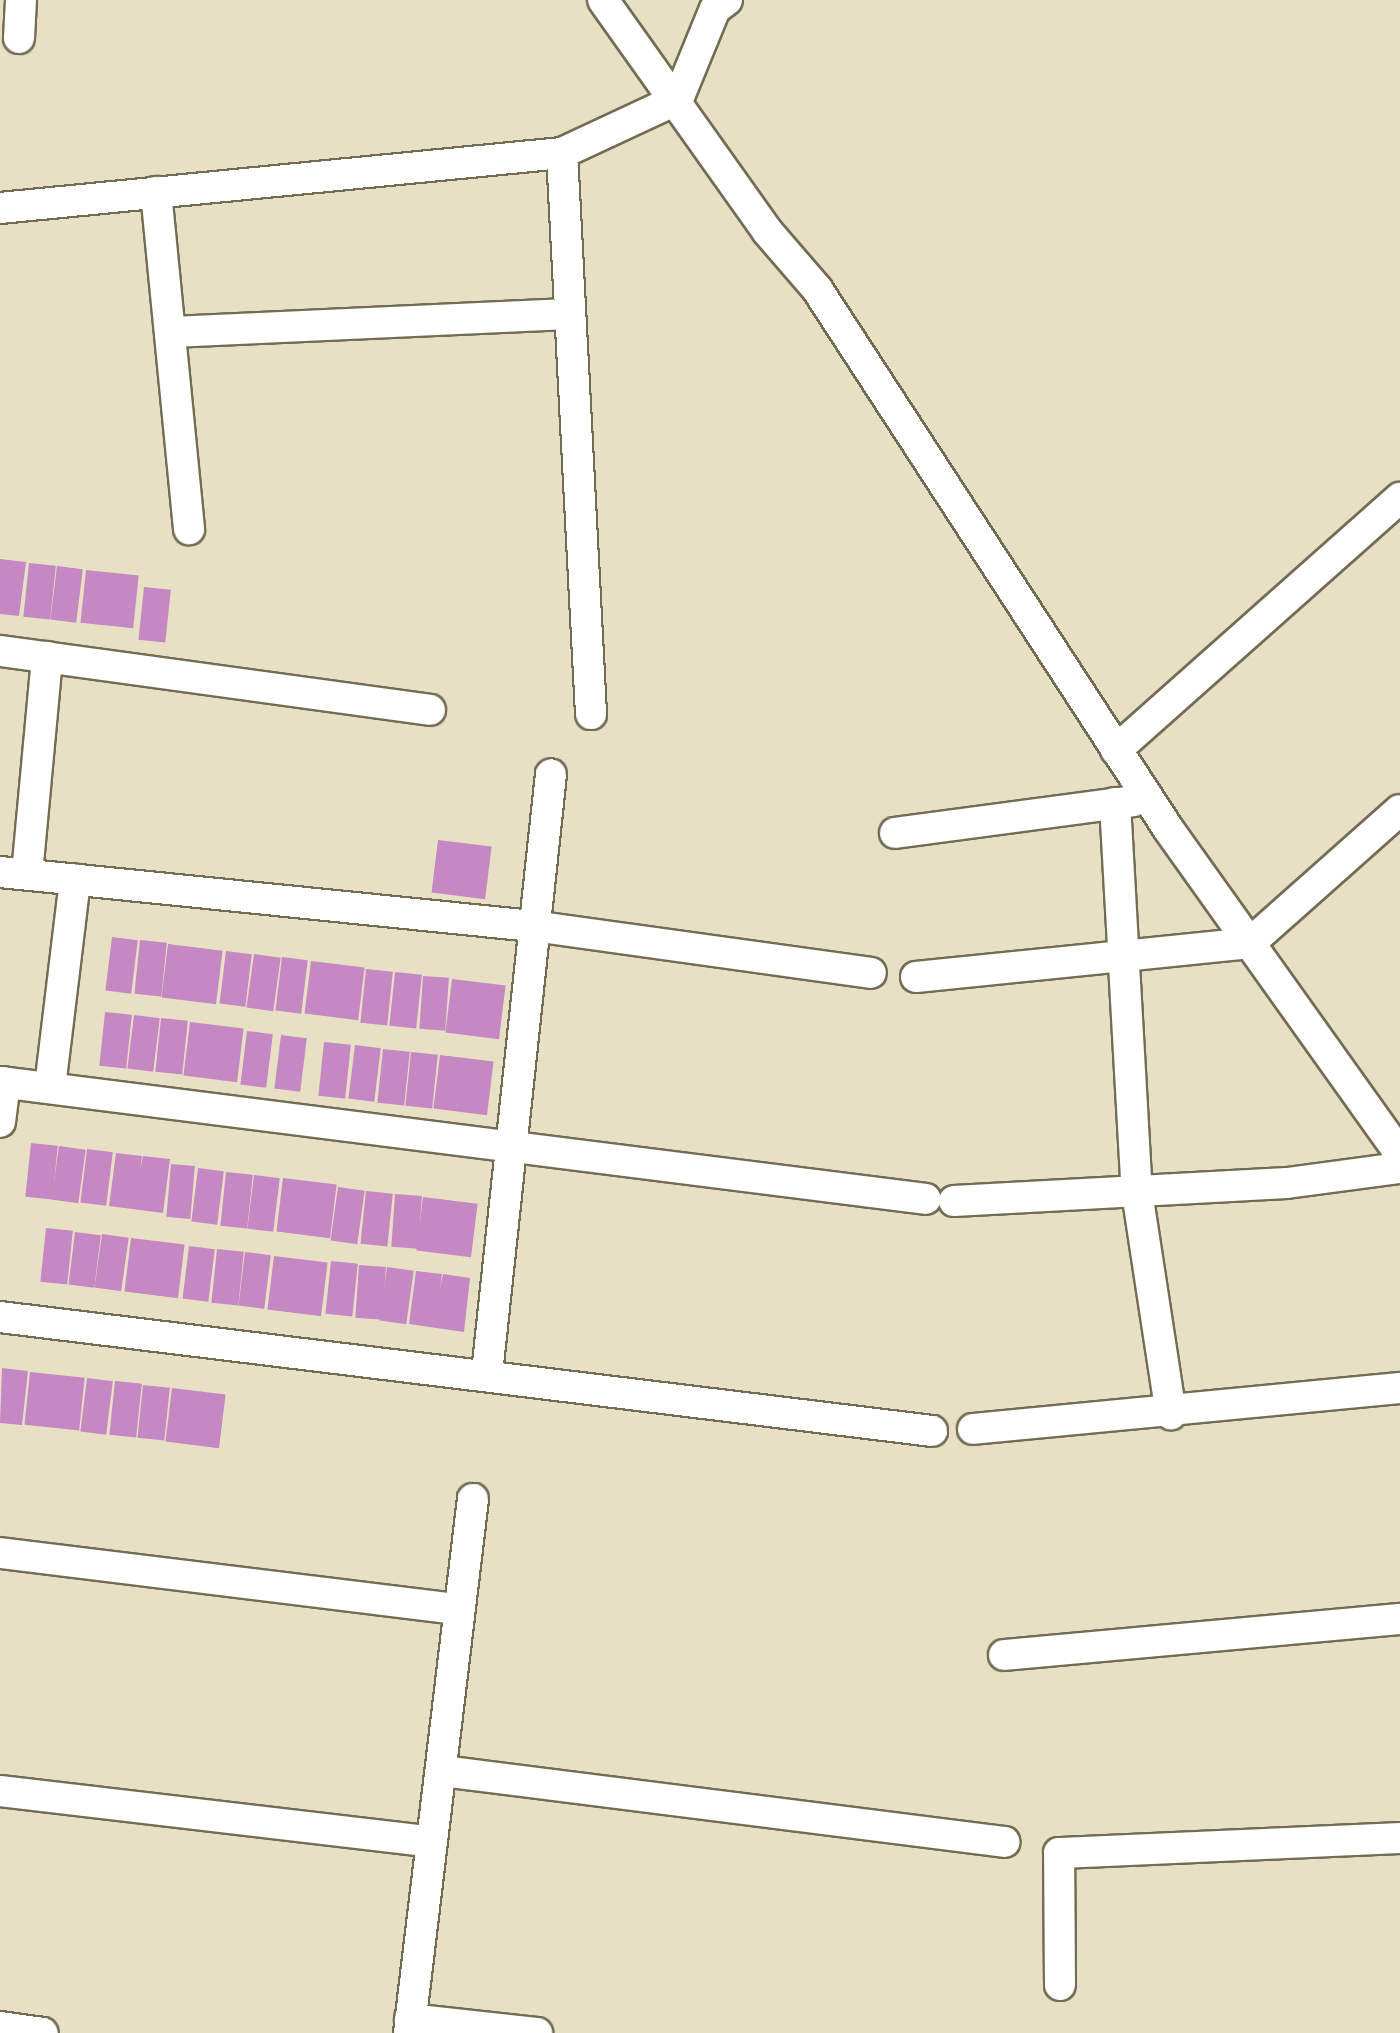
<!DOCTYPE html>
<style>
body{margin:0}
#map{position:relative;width:1400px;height:2033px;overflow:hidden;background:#e8e0c5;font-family:Karla,sans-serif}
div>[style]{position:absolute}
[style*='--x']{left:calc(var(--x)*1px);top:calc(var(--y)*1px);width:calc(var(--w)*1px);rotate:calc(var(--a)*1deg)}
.building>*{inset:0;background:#c588c2;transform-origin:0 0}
.roads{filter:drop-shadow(2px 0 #736c54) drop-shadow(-2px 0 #736c54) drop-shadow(0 2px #736c54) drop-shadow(0 -2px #736c54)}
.street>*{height:30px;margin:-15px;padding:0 15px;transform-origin:15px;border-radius:15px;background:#fff}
span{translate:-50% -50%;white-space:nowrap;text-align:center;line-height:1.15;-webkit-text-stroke:7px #e8e0c5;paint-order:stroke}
</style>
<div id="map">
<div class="building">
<i style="clip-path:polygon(0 559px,26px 562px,19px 616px,0 614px)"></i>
<i style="left:29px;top:563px;width:27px;height:54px;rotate:6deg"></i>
<i style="left:57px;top:566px;width:26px;height:54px;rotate:7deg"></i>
<i style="left:86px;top:570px;width:53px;height:53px;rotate:6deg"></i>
<i style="left:144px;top:587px;width:27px;height:53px;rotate:6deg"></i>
<i style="left:438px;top:840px;width:54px;height:53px;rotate:7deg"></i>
<i style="left:112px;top:937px;width:26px;height:54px;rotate:7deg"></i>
<i style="left:140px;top:940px;width:27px;height:54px;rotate:6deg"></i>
<i style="left:168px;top:944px;width:55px;height:54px;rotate:7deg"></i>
<i style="left:226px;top:951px;width:26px;height:53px;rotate:7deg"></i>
<i style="left:254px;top:954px;width:27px;height:54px;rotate:8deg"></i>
<i style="left:282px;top:957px;width:26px;height:54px;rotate:7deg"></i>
<i style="left:311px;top:961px;width:54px;height:53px;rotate:7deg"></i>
<i style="left:366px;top:969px;width:27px;height:54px;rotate:6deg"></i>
<i style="left:395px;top:972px;width:27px;height:54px;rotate:6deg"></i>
<i style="left:423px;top:976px;width:26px;height:53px;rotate:4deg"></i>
<i style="left:452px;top:979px;width:54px;height:54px;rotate:7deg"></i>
<i style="left:105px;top:1012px;width:27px;height:54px;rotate:6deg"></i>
<i style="left:134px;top:1015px;width:26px;height:54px;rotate:7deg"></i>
<i style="left:161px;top:1018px;width:27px;height:54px;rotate:6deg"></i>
<i style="left:190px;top:1022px;width:54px;height:54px;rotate:7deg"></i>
<i style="left:247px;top:1031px;width:26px;height:54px;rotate:7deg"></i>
<i style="left:281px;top:1035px;width:26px;height:54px;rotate:7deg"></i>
<i style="left:324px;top:1042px;width:27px;height:54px;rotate:6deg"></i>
<i style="left:355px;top:1045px;width:26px;height:54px;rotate:7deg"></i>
<i style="left:383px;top:1049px;width:27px;height:54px;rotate:6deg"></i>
<i style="left:411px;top:1052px;width:27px;height:54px;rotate:6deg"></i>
<i style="left:440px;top:1055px;width:54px;height:54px;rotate:7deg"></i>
<i style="left:31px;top:1143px;width:27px;height:54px;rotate:6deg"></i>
<i style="left:59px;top:1146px;width:27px;height:54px;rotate:8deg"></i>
<i style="left:87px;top:1149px;width:26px;height:54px;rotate:7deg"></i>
<i style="clip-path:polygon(116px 1153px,142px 1156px,140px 1171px,143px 1156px,170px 1159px,163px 1213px,109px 1206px)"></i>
<i style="left:171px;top:1164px;width:24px;height:53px;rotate:5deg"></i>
<i style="left:198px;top:1168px;width:26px;height:54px;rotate:7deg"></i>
<i style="left:226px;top:1172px;width:27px;height:54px;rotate:6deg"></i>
<i style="left:254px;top:1175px;width:26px;height:54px;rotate:7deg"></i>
<i style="left:283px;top:1178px;width:54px;height:54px;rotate:7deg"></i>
<i style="left:338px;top:1187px;width:27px;height:54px;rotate:8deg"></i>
<i style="left:366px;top:1191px;width:27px;height:53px;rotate:6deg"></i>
<i style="left:395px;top:1194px;width:27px;height:53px;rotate:4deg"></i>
<i style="left:423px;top:1197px;width:55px;height:54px;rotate:7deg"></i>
<i style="left:46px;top:1228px;width:27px;height:54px;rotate:6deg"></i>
<i style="left:75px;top:1232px;width:26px;height:53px;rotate:7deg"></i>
<i style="left:102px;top:1234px;width:27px;height:54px;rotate:8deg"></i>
<i style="left:131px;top:1238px;width:54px;height:54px;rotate:7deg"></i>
<i style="left:189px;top:1246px;width:26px;height:53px;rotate:7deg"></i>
<i style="left:217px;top:1249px;width:27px;height:54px;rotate:6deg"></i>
<i style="left:245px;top:1252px;width:26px;height:54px;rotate:7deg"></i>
<i style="left:274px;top:1256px;width:54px;height:54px;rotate:7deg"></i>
<i style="left:331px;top:1261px;width:27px;height:53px;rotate:6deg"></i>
<i style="left:359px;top:1265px;width:27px;height:53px;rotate:4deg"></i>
<i style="left:387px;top:1267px;width:27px;height:54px;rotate:8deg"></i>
<i style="clip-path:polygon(416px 1271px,442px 1274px,440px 1289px,443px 1274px,470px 1278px,464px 1332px,409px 1324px)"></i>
<i style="clip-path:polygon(2px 1368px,28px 1371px,22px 1425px,0 1423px)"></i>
<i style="left:30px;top:1372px;width:55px;height:53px;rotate:6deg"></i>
<i style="left:87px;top:1378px;width:26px;height:54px;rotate:7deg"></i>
<i style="left:115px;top:1381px;width:27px;height:54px;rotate:6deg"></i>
<i style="left:143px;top:1385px;width:27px;height:53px;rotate:6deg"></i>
<i style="left:172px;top:1388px;width:54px;height:54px;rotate:7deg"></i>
</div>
<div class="roads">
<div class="street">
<i style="--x:603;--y:0;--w:283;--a:54.6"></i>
<i style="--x:767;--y:231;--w:77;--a:49.2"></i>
<i style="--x:817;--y:289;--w:645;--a:56.95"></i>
<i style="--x:1169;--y:830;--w:398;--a:54.5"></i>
<i style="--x:19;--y:38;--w:38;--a:-87"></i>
<i style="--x:562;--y:153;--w:562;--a:87.04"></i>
<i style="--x:156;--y:192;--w:339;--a:84.4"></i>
<i style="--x:0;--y:208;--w:565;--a:-5.59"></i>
<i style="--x:562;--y:153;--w:128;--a:-25"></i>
<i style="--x:678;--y:99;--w:97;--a:-67.7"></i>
<i style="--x:715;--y:9;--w:15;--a:-37"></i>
<i style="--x:170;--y:332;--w:400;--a:-2.6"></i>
<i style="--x:0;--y:651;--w:434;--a:7.8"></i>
<i style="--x:1116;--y:750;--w:380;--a:-41.6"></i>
<i style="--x:1115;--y:803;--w:390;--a:86.8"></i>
<i style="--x:1137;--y:1192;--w:225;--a:81.3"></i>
<i style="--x:895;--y:833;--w:241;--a:-7.6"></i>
<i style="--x:0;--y:872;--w:536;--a:5.79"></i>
<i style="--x:533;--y:926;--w:341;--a:7.9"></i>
<i style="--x:27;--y:874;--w:218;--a:-84.7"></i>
<i style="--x:916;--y:977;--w:336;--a:-5.8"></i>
<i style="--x:1250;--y:943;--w:200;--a:-41.6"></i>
<i style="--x:0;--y:1082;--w:933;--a:7.2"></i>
<i style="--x:50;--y:1087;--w:209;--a:-83.1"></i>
<i style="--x:0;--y:1122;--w:40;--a:-82.9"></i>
<i style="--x:954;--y:1201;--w:333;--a:-3.1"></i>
<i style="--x:1287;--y:1183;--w:114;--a:-7.6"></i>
<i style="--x:0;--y:1317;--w:939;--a:6.97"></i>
<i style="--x:487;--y:1373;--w:602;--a:-83.9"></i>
<i style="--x:973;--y:1429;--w:429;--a:-5.5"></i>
<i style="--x:0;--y:1553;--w:462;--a:7"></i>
<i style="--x:1004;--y:1655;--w:398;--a:-5.2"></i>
<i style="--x:442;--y:1771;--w:567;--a:7.19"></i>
<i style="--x:0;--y:1791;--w:435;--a:6.7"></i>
<i style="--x:1060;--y:1985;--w:132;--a:-90.4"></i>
<i style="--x:1059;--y:1853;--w:341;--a:-2.5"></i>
<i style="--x:410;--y:2019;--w:128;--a:6.3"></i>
<i style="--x:0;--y:2027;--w:43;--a:7.9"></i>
<i style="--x:409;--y:2033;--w:538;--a:-83.17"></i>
</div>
</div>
</div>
